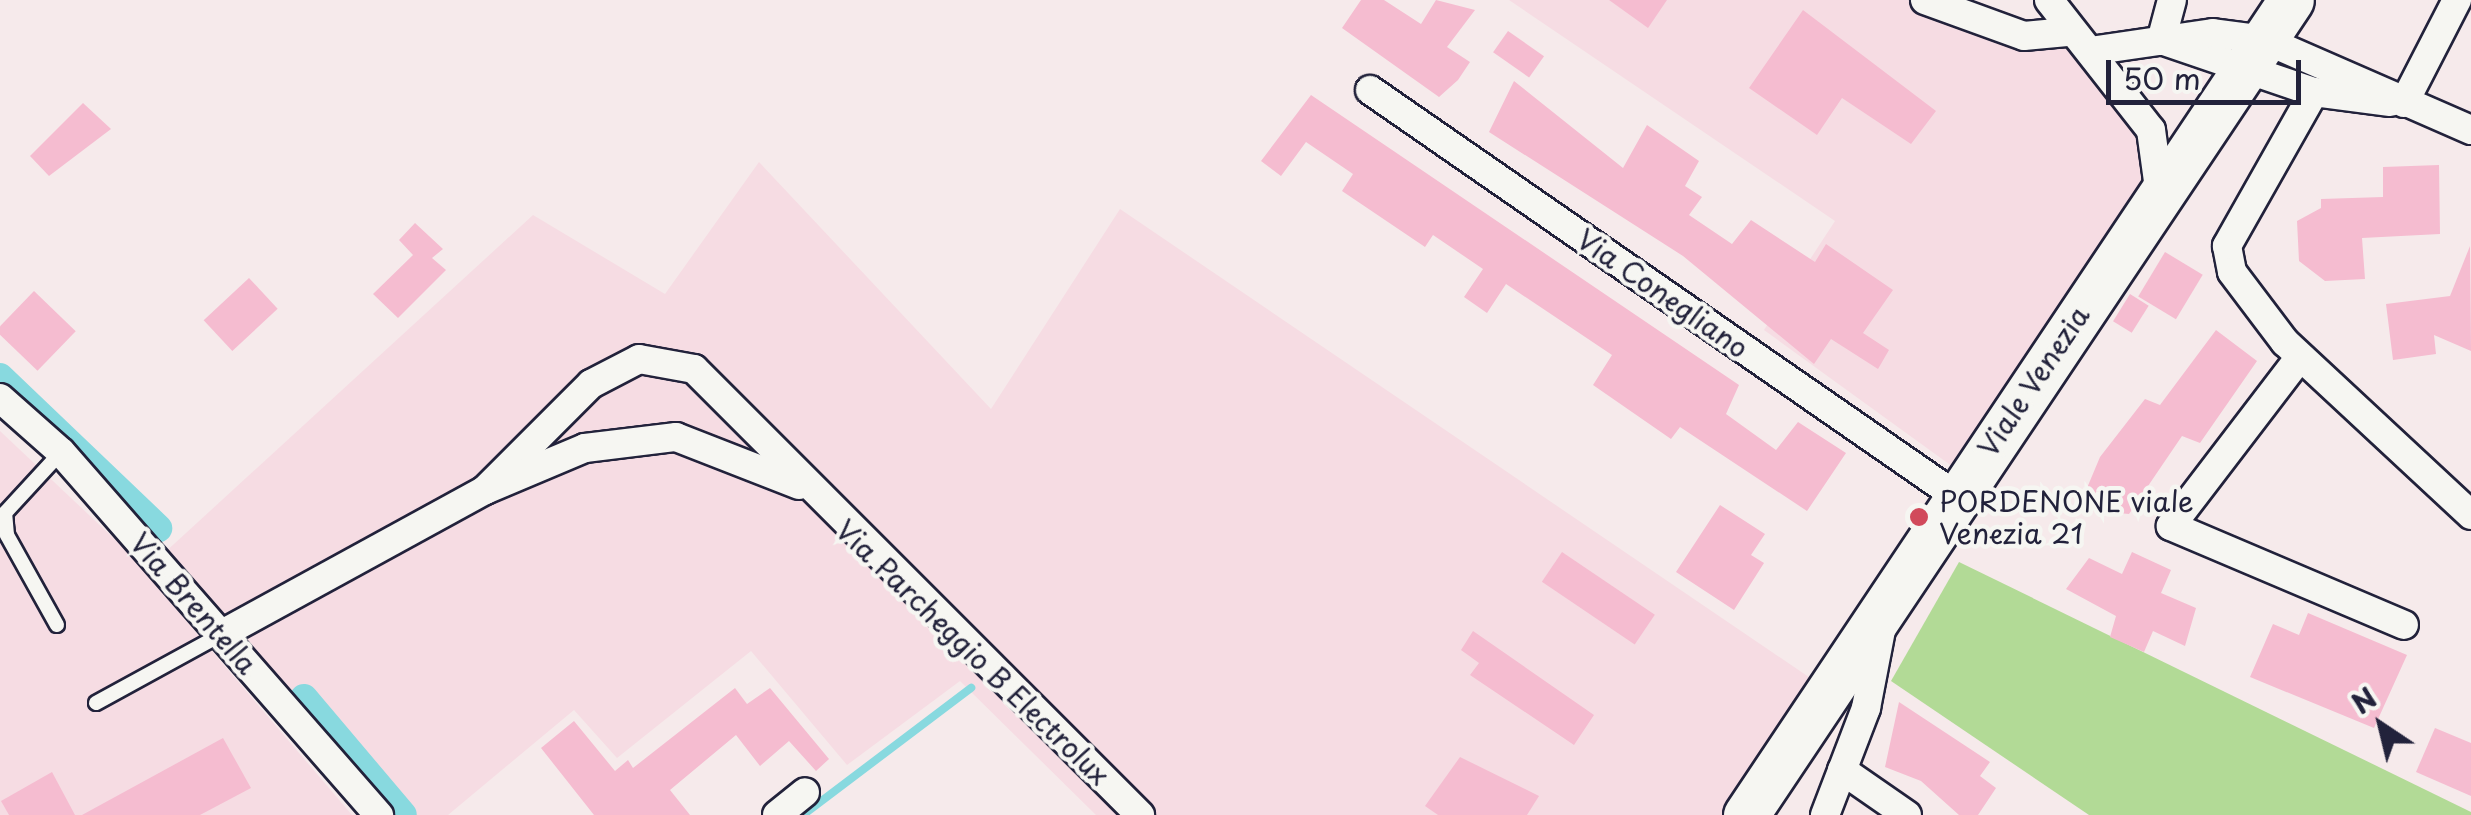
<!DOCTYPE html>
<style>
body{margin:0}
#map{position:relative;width:2471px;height:815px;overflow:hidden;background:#f6eaeb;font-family:"Playpen Sans",sans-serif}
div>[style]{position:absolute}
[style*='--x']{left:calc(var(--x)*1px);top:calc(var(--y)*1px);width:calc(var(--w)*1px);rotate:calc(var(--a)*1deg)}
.built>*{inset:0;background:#f6dce3}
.green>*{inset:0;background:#b2da96}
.stream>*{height:8px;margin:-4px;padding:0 4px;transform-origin:4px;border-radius:4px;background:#88d9df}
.canal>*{height:28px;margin:-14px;padding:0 14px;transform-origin:14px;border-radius:14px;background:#88d9df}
.building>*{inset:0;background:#f5bcd0;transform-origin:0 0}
.roads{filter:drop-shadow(2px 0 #22223b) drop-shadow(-2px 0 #22223b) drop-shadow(0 2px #22223b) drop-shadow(0 -2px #22223b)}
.lane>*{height:14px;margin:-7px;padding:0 7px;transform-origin:7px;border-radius:7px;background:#f6f6f2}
.street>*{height:28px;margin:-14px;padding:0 14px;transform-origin:14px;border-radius:14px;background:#f6f6f2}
.primary>*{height:45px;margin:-22.5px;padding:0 22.5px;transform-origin:22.5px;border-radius:22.5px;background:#f6f6f2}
.dots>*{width:28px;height:28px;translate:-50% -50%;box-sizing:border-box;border:5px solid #f6f6f2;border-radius:50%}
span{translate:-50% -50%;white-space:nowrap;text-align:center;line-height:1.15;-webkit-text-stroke:9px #f6f6f2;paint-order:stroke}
.street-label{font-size:28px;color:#22223b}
.poi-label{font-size:28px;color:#22223b}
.left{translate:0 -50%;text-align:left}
.north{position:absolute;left:2331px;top:675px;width:100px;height:100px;-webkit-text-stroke:8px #f6f6f2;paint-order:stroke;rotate:325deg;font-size:28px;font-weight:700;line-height:40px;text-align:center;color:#22223b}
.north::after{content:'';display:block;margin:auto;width:35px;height:45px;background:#22223b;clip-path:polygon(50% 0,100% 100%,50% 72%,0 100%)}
.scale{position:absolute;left:2106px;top:60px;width:195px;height:45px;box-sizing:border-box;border:5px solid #22223b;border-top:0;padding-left:12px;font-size:30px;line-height:35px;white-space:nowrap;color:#22223b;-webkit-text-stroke:8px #f6f6f2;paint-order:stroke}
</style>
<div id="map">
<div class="built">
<i style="clip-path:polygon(1509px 0,1907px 0,2067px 40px,2143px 133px,2148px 190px,1960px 472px,1764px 330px,1835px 221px)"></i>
<i style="clip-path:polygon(759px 162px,991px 409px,1120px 209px,1822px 686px,1735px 815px,1096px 815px,960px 681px,847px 765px,751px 651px,617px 758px,574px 710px,448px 815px,387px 815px,162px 555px,533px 215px,665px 294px)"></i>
<i style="clip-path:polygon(0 431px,124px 548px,352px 815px,0 815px)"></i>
</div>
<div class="green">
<i style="clip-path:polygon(1959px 562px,2471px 812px,2471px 815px,2089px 815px,1891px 681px)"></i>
</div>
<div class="stream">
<i style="--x:803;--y:815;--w:211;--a:-37.1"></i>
</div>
<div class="canal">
<i style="--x:0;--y:377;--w:219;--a:43.7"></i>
<i style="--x:304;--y:698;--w:153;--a:49.8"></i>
</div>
<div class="building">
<i style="clip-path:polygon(1361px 0,1384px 0,1421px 24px,1436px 0,1475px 10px,1447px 47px,1470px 62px,1458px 80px,1439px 97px,1342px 28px)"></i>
<i style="clip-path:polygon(1609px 0,1667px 0,1648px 28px)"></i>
<i style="clip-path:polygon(1803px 10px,1936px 111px,1911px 144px,1842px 98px,1817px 135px,1749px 88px)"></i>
<i style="left:1508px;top:31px;width:44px;height:26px;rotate:35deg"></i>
<i style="clip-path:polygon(1514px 81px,1623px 168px,1647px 125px,1699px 161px,1685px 186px,1702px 197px,1689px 215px,1732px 244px,1751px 220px,1815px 262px,1826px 244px,1893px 290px,1863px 333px,1889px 350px,1878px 369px,1831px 339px,1814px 364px,1683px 256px,1489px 132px)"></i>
<i style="clip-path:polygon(1311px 95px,1739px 385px,1726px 414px,1776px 450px,1798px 422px,1846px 453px,1807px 511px,1680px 427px,1671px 439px,1593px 385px,1612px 355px,1506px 284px,1487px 313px,1464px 297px,1483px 269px,1433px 235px,1425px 247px,1342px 191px,1353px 174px,1306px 142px,1281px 176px,1261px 161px)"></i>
<i style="clip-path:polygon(83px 103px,111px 129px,49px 176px,30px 156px)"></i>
<i style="clip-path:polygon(2439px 165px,2440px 234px,2362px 238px,2365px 279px,2325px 281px,2299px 261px,2297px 221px,2321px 208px,2321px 199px,2383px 197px,2383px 167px)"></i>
<i style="clip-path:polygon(415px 223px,443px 249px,432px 258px,446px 270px,398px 318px,373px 294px,413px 255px,399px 240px)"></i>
<i style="clip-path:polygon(2470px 246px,2471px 351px,2434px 335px,2436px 354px,2393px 360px,2386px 304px,2450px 296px)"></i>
<i style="left:2165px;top:252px;width:44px;height:52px;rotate:31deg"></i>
<i style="left:249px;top:278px;width:42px;height:62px;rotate:47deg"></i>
<i style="left:34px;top:291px;width:58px;height:55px;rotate:44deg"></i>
<i style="left:2130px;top:294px;width:22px;height:32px;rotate:32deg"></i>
<i style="clip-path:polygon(2216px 330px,2257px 361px,2200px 443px,2182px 436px,2129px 514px,2118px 513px,2087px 488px,2100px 457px,2145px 399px,2160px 405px)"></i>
<i style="clip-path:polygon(1720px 505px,1765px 534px,1751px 555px,1764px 563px,1734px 610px,1676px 572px)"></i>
<i style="left:1562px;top:552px;width:112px;height:36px;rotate:34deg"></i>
<i style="clip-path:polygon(2132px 552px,2171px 570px,2161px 593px,2196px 608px,2185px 646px,2153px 631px,2144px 652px,2110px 637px,2116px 616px,2066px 589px,2089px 558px,2122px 574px)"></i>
<i style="clip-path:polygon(2308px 613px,2407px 655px,2374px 728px,2250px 677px,2273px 624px,2299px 635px)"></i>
<i style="clip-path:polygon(1473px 631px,1594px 715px,1574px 745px,1470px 675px,1479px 663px,1461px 650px)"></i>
<i style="clip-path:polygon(735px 688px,747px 704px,770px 688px,829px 759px,816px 771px,789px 741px,760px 766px,736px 735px,670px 790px,690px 815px,594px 815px,541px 748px,574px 721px,615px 771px,628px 760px,633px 768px)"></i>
<i style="clip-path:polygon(1899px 702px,1990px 762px,1980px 776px,1996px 788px,1978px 815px,1959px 815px,1921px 781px,1885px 767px)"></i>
<i style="clip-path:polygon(2435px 728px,2471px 743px,2471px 796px,2416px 772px)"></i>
<i style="clip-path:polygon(223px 738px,251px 788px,200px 815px,82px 815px)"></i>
<i style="clip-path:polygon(1460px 757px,1539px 796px,1527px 815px,1438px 815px,1425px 806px)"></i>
<i style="clip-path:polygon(52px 772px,75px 815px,9px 815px,1px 801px)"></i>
</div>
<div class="roads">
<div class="lane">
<i style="--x:57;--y:625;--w:103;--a:-119.1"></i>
<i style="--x:7;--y:535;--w:22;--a:-95"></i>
<i style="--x:5;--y:513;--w:83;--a:-47.4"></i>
<i style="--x:96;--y:703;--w:144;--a:-28.7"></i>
</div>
<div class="street">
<i style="--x:1925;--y:0;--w:105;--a:20"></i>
<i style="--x:2024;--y:36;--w:43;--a:-5.3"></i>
<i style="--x:2049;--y:0;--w:165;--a:51.9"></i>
<i style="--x:2151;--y:130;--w:67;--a:82.2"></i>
<i style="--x:2161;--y:41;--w:42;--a:-75"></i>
<i style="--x:2167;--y:42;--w:155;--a:18.8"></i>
<i style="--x:2314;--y:92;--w:77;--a:7.5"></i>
<i style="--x:2090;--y:51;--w:124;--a:-8.3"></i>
<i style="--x:2213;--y:33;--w:52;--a:7.7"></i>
<i style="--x:2265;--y:40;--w:225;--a:23.6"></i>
<i style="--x:1370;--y:90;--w:713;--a:34.72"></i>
<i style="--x:2314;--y:92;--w:177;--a:119.5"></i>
<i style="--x:2227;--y:246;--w:26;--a:79"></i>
<i style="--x:2232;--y:272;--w:88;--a:52.9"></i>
<i style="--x:2285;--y:342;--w:254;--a:42.9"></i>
<i style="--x:2404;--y:103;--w:116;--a:-62.8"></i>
<i style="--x:2300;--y:357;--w:213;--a:127.4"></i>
<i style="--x:2171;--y:526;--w:253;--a:23"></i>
<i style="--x:0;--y:398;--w:81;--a:41.5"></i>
<i style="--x:61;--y:452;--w:483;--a:48.8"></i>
<i style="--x:485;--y:490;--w:150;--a:-45"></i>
<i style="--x:591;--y:384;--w:54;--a:-27.5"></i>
<i style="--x:639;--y:359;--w:56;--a:10.3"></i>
<i style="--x:694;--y:369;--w:631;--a:45"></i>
<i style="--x:222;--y:634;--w:300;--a:-28.7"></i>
<i style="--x:485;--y:490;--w:108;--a:-22.8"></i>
<i style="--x:585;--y:448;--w:92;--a:-6.9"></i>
<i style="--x:676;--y:437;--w:132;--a:21.3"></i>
<i style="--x:1842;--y:770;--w:79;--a:34.7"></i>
<i style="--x:777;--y:815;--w:36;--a:-39"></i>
<i style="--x:1825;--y:815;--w:115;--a:-69"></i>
<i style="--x:1866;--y:708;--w:90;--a:-79.1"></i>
</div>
<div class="primary">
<i style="--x:1746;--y:815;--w:980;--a:-56.23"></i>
</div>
</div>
<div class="dots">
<i style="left:1919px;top:517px;background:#d1495b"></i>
</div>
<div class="street-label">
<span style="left:1663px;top:293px;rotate:35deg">Via Conegliano</span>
<span style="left:2033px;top:381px;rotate:-56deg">Viale Venezia</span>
<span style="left:194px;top:603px;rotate:49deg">Via Brentella</span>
<span style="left:973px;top:652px;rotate:44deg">Via Parcheggio B Electrolux</span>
</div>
<div class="poi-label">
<span class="left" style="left:1939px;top:517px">PORDENONE viale<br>Venezia 21</span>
</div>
<div class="north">N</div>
<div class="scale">50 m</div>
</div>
